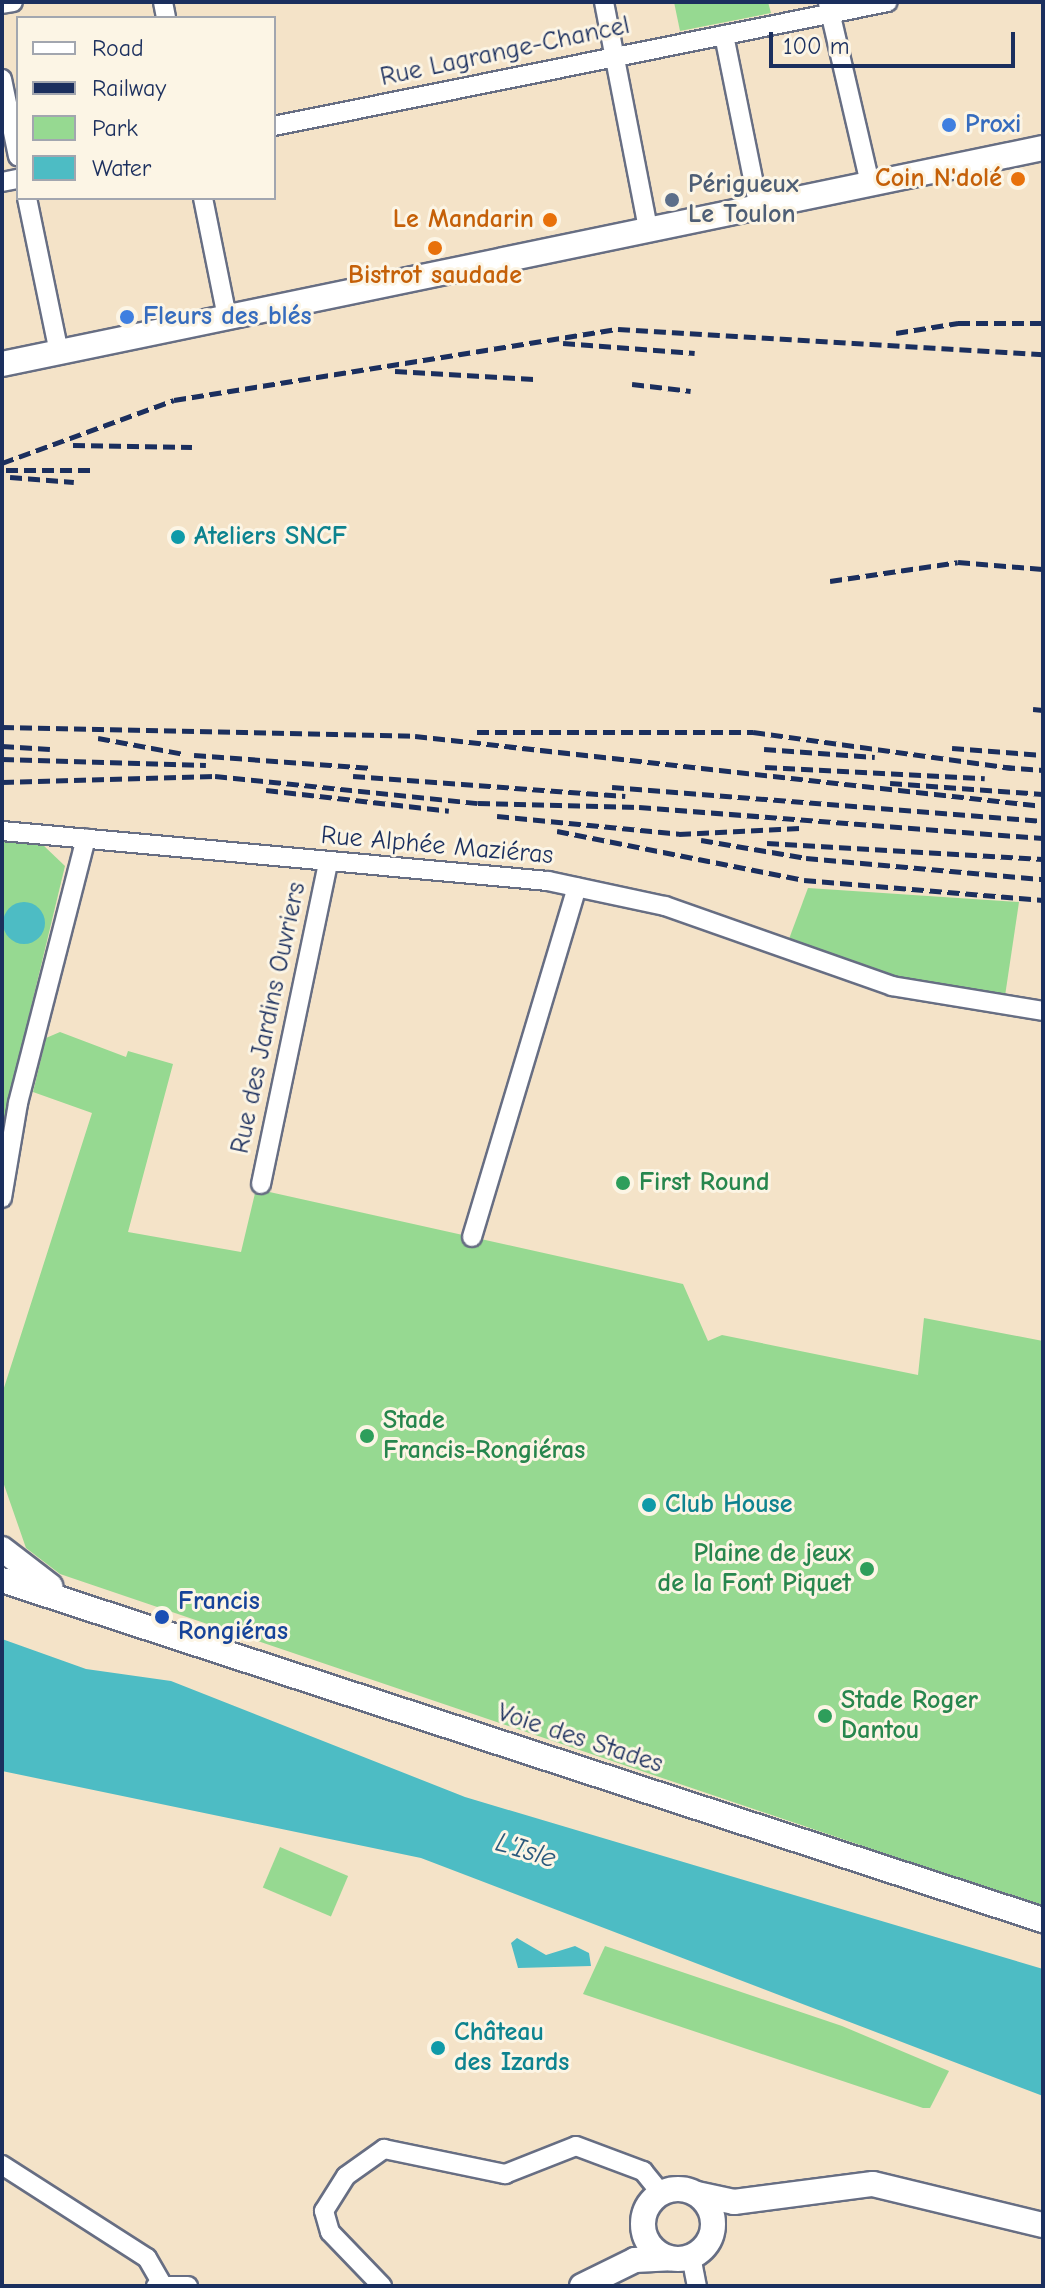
<!DOCTYPE html>
<meta charset="utf-8">
<style>
body{margin:0}
#map{position:relative;width:1045px;height:2288px;overflow:hidden;background:#f4e3c8;font-family:"Comic Neue",sans-serif}
div>[style]{position:absolute}
[style*='--x']{left:calc(var(--x)*1px);top:calc(var(--y)*1px);width:calc(var(--w)*1px);rotate:calc(var(--a)*1deg)}
.green>*{inset:0;background:#96d991;transform-origin:0 0}
.water>*{inset:0;background:#4dbcc4}
.round{border-radius:50%}
.roads{filter:drop-shadow(2px 0 #676e83) drop-shadow(-2px 0 #676e83) drop-shadow(0 2px #676e83) drop-shadow(0 -2px #676e83)}
.minor>*{height:18px;margin:-9px;padding:0 9px;transform-origin:9px;border-radius:9px;background:#fff}
.major>*{height:24px;margin:-12px;padding:0 12px;transform-origin:12px;border-radius:12px;background:#fff}
.major>.ring{margin:-12px;padding:0;box-sizing:content-box;background:none;border:24px solid #fff;border-radius:50%}
.rail>*{height:5px;margin-top:-2.5px;transform-origin:0;background:repeating-linear-gradient(90deg,#1b2f5e 0 12px,transparent 0 18px)}
.dots>*{width:22px;height:22px;translate:-50% -50%;box-sizing:border-box;border:4px solid #fcf5e5;border-radius:50%}
span{translate:-50% -50%;white-space:nowrap;text-align:center;line-height:1.15;-webkit-text-stroke:6px #fcf5e5;paint-order:stroke}
.street-label{font-size:26px;color:#1b2f5e}
.shop-label{font-size:26px;color:#366cbe;font-weight:700}
.left{translate:0 -50%;text-align:left}
.food-label{font-size:26px;color:#c56008;font-weight:700}
.right{translate:-100% -50%;text-align:right}
.service-label{font-size:26px;color:#4e5e75;font-weight:700}
.culture-label{font-size:26px;color:#0d838f;font-weight:700}
.leisure-label{font-size:26px;color:#27864d;font-weight:700}
.transit-label{font-size:26px;color:#164399;font-weight:700}
.water-label{font-size:28px;color:#2a597d;font-style:italic}
.frame{position:absolute;inset:0;border:4px solid #1b2f5e;pointer-events:none}
.legend{position:absolute;left:16px;top:16px;width:260px;height:184px;box-sizing:border-box;background:#fcf5e5;border:2px solid #a2a6af;margin:0;padding:10px 14px;list-style:none;font-size:24px;color:#1b2f5e}
.legend li{display:flex;align-items:center;gap:16px;height:40px}
.legend b{width:40px;border:2px solid #a2a6af}
.scale{position:absolute;left:769px;top:32px;width:246px;height:36px;box-sizing:border-box;border:4px solid #1b2f5e;border-top:0;padding-left:10px;font-size:24px;line-height:28px;white-space:nowrap;color:#1b2f5e;-webkit-text-stroke:6px #fcf5e5;paint-order:stroke}
</style>
<div id="map">
<div class="green">
<i style="clip-path:polygon(674px 2px,768px 2px,771px 13px,680px 31px)"></i>
<i style="clip-path:polygon(2px 840px,43px 845px,65px 866px,2px 1128px)"></i>
<i style="clip-path:polygon(808px 888px,1019px 902px,1005px 996px,894px 980px,786px 947px)"></i>
<i style="clip-path:polygon(60px 1032px,126px 1057px,128px 1051px,173px 1064px,128px 1232px,241px 1252px,256px 1189px,683px 1284px,708px 1341px,722px 1335px,918px 1375px,924px 1318px,1043px 1341px,1043px 1907px,60px 1574px,26px 1548px,2px 1479px,2px 1394px,92px 1113px,33px 1092px,46px 1038px)"></i>
<i style="left:280px;top:1847px;width:74px;height:44px;rotate:23deg"></i>
<i style="clip-path:polygon(605px 1946px,842px 2026px,949px 2071px,930px 2108px,923px 2108px,583px 1994px)"></i>
</div>
<div class="water">
<i class="round" style="left:3px;top:902px;width:42px;height:42px"></i>
<i style="clip-path:polygon(2px 1639px,86px 1669px,171px 1681px,465px 1797px,1043px 1969px,1043px 2096px,421px 1858px,2px 1771px)"></i>
<i style="clip-path:polygon(517px 1938px,546px 1955px,575px 1946px,589px 1953px,591px 1966px,518px 1968px,511px 1943px)"></i>
</div>
<div class="roads">
<div class="minor">
<i style="--x:163;--y:2;--w:16;--a:79"></i>
<i style="--x:604;--y:2;--w:231;--a:79"></i>
<i style="--x:828;--y:3;--w:185;--a:76.9"></i>
<i style="--x:2;--y:4;--w:11;--a:-10"></i>
<i style="--x:724;--y:35;--w:177;--a:78.6"></i>
<i style="--x:2;--y:79;--w:79;--a:78.3"></i>
<i style="--x:274;--y:126;--w:626;--a:-11.42"></i>
<i style="--x:2;--y:182;--w:16;--a:-11"></i>
<i style="--x:27;--y:198;--w:157;--a:78.3"></i>
<i style="--x:203;--y:198;--w:121;--a:78.6"></i>
<i style="--x:2;--y:831;--w:548;--a:5.23"></i>
<i style="--x:548;--y:881;--w:120;--a:12.1"></i>
<i style="--x:665;--y:906;--w:241;--a:19.4"></i>
<i style="--x:892;--y:986;--w:153;--a:9.4"></i>
<i style="--x:261;--y:1184;--w:329;--a:-78.2"></i>
<i style="--x:2;--y:1198;--w:96;--a:-80.4"></i>
<i style="--x:18;--y:1103;--w:273;--a:-75.6"></i>
<i style="--x:472;--y:1237;--w:365;--a:-73.3"></i>
<i style="--x:2;--y:2165;--w:172;--a:32.7"></i>
<i style="--x:147;--y:2258;--w:30;--a:60"></i>
<i style="--x:691;--y:2256;--w:31;--a:79"></i>
<i style="--x:156;--y:2286;--w:32;--a:0"></i>
<i style="--x:382;--y:2286;--w:75;--a:-133.9"></i>
<i style="--x:330;--y:2232;--w:22;--a:-106"></i>
<i style="--x:324;--y:2211;--w:41;--a:-57.8"></i>
<i style="--x:346;--y:2176;--w:47;--a:-35.4"></i>
<i style="--x:384;--y:2149;--w:124;--a:11.7"></i>
<i style="--x:505;--y:2174;--w:76;--a:-21.5"></i>
<i style="--x:576;--y:2146;--w:72;--a:20.5"></i>
<i style="--x:643;--y:2171;--w:28;--a:51"></i>
</div>
<div class="major">
<i style="--x:2;--y:364;--w:1063;--a:-11.72"></i>
<i style="--x:2;--y:1549;--w:61;--a:37.6"></i>
<i style="--x:2;--y:1580;--w:1095;--a:18.09"></i>
<i class="ring" style="left:643px;top:2189px;width:46px;height:46px"></i>
<i style="--x:697;--y:2194;--w:38;--a:12"></i>
<i style="--x:734;--y:2202;--w:140;--a:-7.4"></i>
<i style="--x:873;--y:2184;--w:175;--a:13.6"></i>
<i style="--x:582;--y:2286;--w:59;--a:-26.1"></i>
<i style="--x:635;--y:2260;--w:35;--a:-3"></i>
</div>
</div>
<div class="rail">
<i style="--x:896;--y:333;--w:63;--a:-9.2"></i>
<i style="--x:958;--y:323;--w:85;--a:0"></i>
<i style="--x:563;--y:343;--w:132;--a:4.3"></i>
<i style="--x:395;--y:371;--w:139;--a:3.3"></i>
<i style="--x:632;--y:384;--w:59;--a:6.8"></i>
<i style="--x:73;--y:445;--w:119;--a:1"></i>
<i style="--x:2;--y:463;--w:183;--a:-20.1"></i>
<i style="--x:174;--y:400;--w:450;--a:-9.1"></i>
<i style="--x:618;--y:329;--w:426;--a:3.4"></i>
<i style="--x:6;--y:470;--w:87;--a:0"></i>
<i style="--x:10;--y:477;--w:64;--a:4.5"></i>
<i style="--x:830;--y:581;--w:129;--a:-8.4"></i>
<i style="--x:958;--y:562;--w:85;--a:4.7"></i>
<i style="--x:1033;--y:709;--w:10;--a:6"></i>
<i style="--x:2;--y:727;--w:413;--a:1.2"></i>
<i style="--x:415;--y:736;--w:632;--a:6.36"></i>
<i style="--x:477;--y:732;--w:276;--a:0"></i>
<i style="--x:753;--y:732;--w:262;--a:7.9"></i>
<i style="--x:98;--y:738;--w:87;--a:10.5"></i>
<i style="--x:2;--y:746;--w:48;--a:3.6"></i>
<i style="--x:952;--y:748;--w:91;--a:4.4"></i>
<i style="--x:764;--y:749;--w:111;--a:4.1"></i>
<i style="--x:194;--y:755;--w:175;--a:4.2"></i>
<i style="--x:2;--y:759;--w:204;--a:1.7"></i>
<i style="--x:765;--y:767;--w:220;--a:2.9"></i>
<i style="--x:1003;--y:767;--w:40;--a:4.3"></i>
<i style="--x:353;--y:776;--w:273;--a:4.2"></i>
<i style="--x:2;--y:782;--w:213;--a:-1.6"></i>
<i style="--x:215;--y:776;--w:264;--a:5.9"></i>
<i style="--x:478;--y:803;--w:161;--a:1.4"></i>
<i style="--x:639;--y:807;--w:405;--a:4.4"></i>
<i style="--x:890;--y:783;--w:153;--a:4.1"></i>
<i style="--x:612;--y:787;--w:432;--a:4.5"></i>
<i style="--x:266;--y:790;--w:184;--a:6.5"></i>
<i style="--x:497;--y:816;--w:183;--a:5.6"></i>
<i style="--x:679;--y:834;--w:121;--a:-2.8"></i>
<i style="--x:557;--y:831;--w:252;--a:11.2"></i>
<i style="--x:804;--y:880;--w:240;--a:4.8"></i>
<i style="--x:701;--y:840;--w:107;--a:9.7"></i>
<i style="--x:806;--y:858;--w:238;--a:5.1"></i>
<i style="--x:767;--y:843;--w:276;--a:3.3"></i>
</div>
<div class="dots">
<i style="left:949px;top:125px;background:#3f7fe0"></i>
<i style="left:1018px;top:179px;background:#e8710a"></i>
<i style="left:672px;top:200px;background:#5c6f8a"></i>
<i style="left:550px;top:220px;background:#e8710a"></i>
<i style="left:435px;top:248px;background:#e8710a"></i>
<i style="left:127px;top:317px;background:#3f7fe0"></i>
<i style="left:178px;top:537px;background:#0f9aa8"></i>
<i style="left:623px;top:1183px;background:#2e9e5b"></i>
<i style="left:367px;top:1436px;background:#2e9e5b"></i>
<i style="left:649px;top:1505px;background:#0f9aa8"></i>
<i style="left:867px;top:1569px;background:#2e9e5b"></i>
<i style="left:162px;top:1617px;background:#1a4fb4"></i>
<i style="left:825px;top:1716px;background:#2e9e5b"></i>
<i style="left:438px;top:2048px;background:#0f9aa8"></i>
</div>
<div class="street-label">
<span style="left:505px;top:52px;rotate:-12deg">Rue Lagrange-Chancel</span>
<span style="left:437px;top:846px;rotate:5deg">Rue Alphée Maziéras</span>
<span style="left:269px;top:1018px;rotate:-78deg">Rue des Jardins Ouvriers</span>
<span style="left:580px;top:1739px;rotate:18deg">Voie des Stades</span>
</div>
<div class="shop-label">
<span class="left" style="left:965px;top:125px">Proxi</span>
<span class="left" style="left:143px;top:317px">Fleurs des blés</span>
</div>
<div class="food-label">
<span class="right" style="left:1002px;top:179px">Coin N'dolé</span>
<span class="right" style="left:534px;top:220px">Le Mandarin</span>
<span style="left:435px;top:276px">Bistrot saudade</span>
</div>
<div class="service-label">
<span class="left" style="left:688px;top:200px">Périgueux<br>Le Toulon</span>
</div>
<div class="culture-label">
<span class="left" style="left:194px;top:537px">Ateliers SNCF</span>
<span class="left" style="left:665px;top:1505px">Club House</span>
<span class="left" style="left:454px;top:2048px">Château<br>des Izards</span>
</div>
<div class="leisure-label">
<span class="left" style="left:639px;top:1183px">First Round</span>
<span class="left" style="left:383px;top:1436px">Stade<br>Francis-Rongiéras</span>
<span class="right" style="left:851px;top:1569px">Plaine de jeux<br>de la Font Piquet</span>
<span class="left" style="left:841px;top:1716px">Stade Roger<br>Dantou</span>
</div>
<div class="transit-label">
<span class="left" style="left:178px;top:1617px">Francis<br>Rongiéras</span>
</div>
<div class="water-label">
<span style="left:526px;top:1850px;rotate:17deg">L'Isle</span>
</div>
<div class="frame"></div>
<ul class="legend">
<li><b style="height:10px;background:#fff"></b>Road</li>
<li><b style="height:10px;background:#1b2f5e"></b>Railway</li>
<li><b style="height:22px;background:#96d991"></b>Park</li>
<li><b style="height:22px;background:#4dbcc4"></b>Water</li>
</ul>
<div class="scale">100 m</div>
</div>
